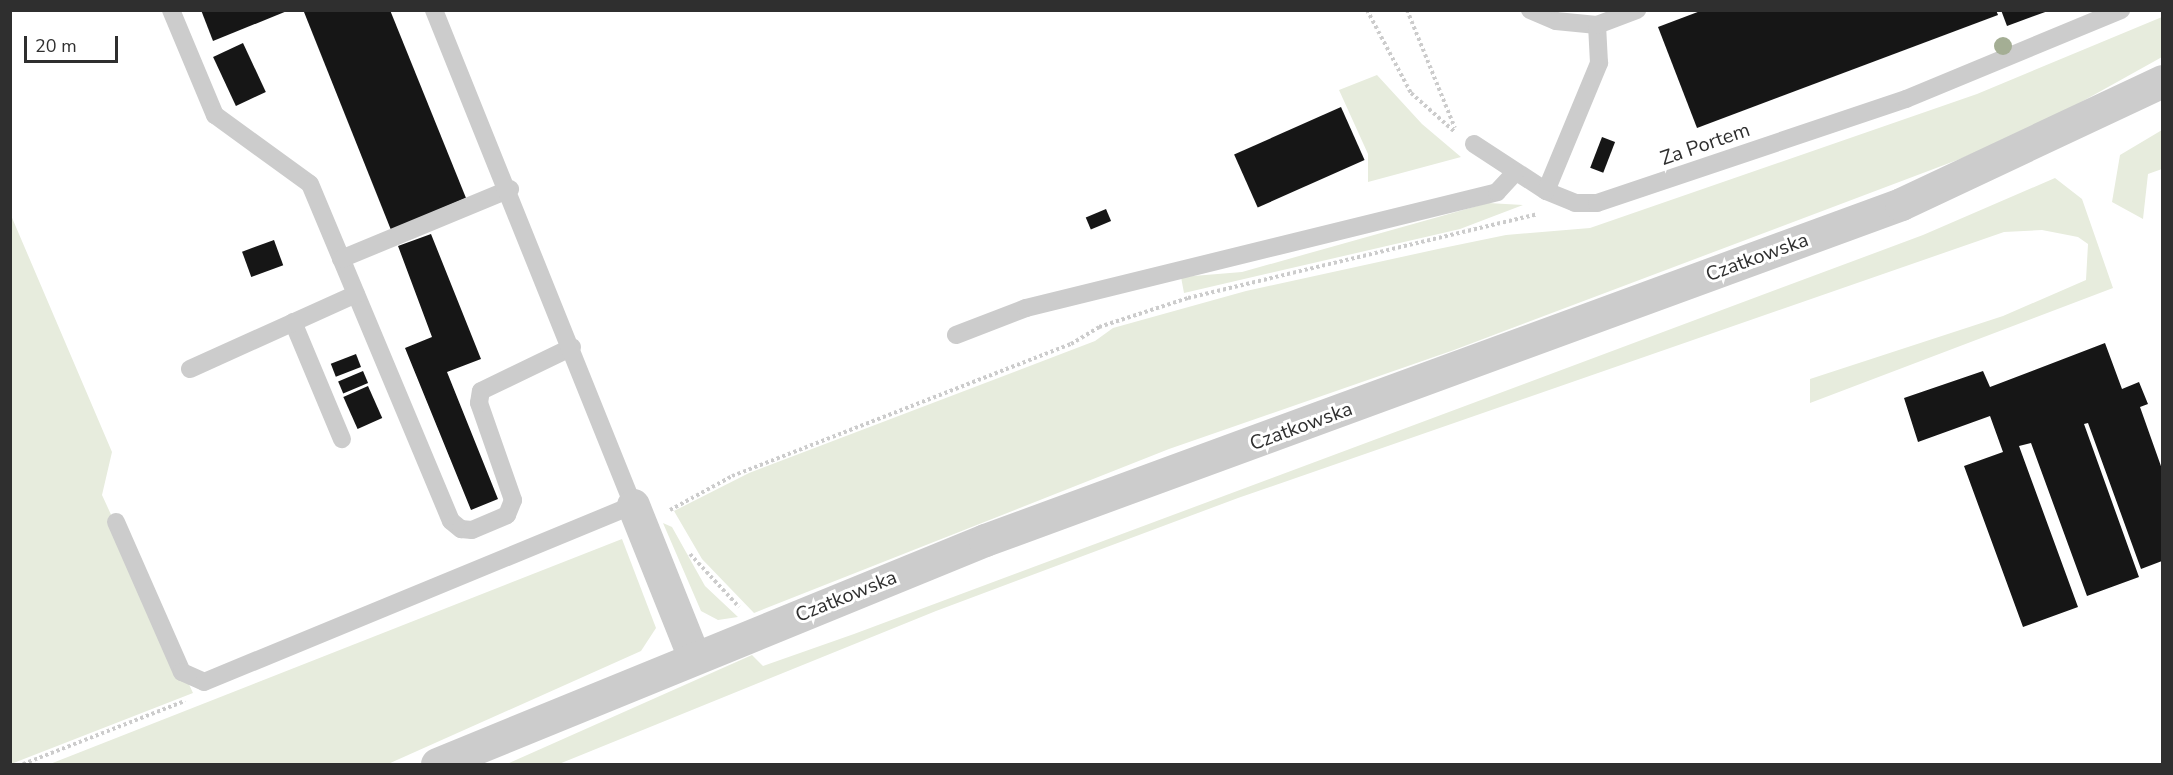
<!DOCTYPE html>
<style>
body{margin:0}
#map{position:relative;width:2173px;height:775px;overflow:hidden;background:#fff;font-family:"Nunito Sans",sans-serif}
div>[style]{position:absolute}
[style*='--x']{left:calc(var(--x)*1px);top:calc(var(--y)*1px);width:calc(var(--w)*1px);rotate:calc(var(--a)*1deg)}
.green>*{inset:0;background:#e7ecdd}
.building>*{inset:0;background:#161616;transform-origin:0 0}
.path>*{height:4px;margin-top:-2px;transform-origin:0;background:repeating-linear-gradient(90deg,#ccc 0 3px,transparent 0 6px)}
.service>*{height:18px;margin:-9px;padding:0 9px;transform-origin:9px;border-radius:9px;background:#ccc}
.minor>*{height:33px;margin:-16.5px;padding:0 16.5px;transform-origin:16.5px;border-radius:16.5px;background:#ccc}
.tertiary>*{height:33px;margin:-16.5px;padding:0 16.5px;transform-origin:16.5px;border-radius:16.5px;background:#ccc}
.trees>*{width:18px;height:18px;margin:-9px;border-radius:50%;background:#a4ae94}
span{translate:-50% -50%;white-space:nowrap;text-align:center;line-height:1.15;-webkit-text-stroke:6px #fff;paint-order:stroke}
.street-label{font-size:20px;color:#2f2f2f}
.frame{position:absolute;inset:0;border:12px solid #2f2f2f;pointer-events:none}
.scale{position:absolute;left:24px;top:36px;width:94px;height:27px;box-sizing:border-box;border:3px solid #2f2f2f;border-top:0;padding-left:8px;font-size:18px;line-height:21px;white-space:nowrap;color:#2f2f2f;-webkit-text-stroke:4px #fff;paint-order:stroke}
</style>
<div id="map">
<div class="green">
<i style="clip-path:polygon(2162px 17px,2162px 57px,2047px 121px,1960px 159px,1454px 350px,1169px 449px,754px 613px,702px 559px,674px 511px,749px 473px,1095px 341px,1113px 328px,1246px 291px,1438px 249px,1506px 235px,1590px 228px,1977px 94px)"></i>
<i style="clip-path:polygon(1377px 75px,1422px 124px,1461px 157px,1368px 182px,1368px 154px,1339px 90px)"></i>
<i style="clip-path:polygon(2162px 130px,2162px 169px,2148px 174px,2143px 219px,2112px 202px,2120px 155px)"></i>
<i style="clip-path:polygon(2055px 178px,2082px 199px,2113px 288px,1810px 403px,1810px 379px,2003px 316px,2086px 280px,2088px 244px,2078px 237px,2042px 230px,2004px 232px,1238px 498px,936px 611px,559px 764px,507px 764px,752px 655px,763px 666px,854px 634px,1923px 235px)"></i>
<i style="clip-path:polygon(1488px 203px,1523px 205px,1460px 229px,1184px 293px,1181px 277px,1242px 272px)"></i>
<i style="clip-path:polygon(10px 213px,112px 452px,102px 495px,193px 693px,11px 764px)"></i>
<i style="clip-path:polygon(663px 523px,672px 527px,705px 586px,738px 617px,718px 620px,701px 611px)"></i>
<i style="clip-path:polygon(622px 539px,656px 628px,641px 651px,388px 764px,50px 764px)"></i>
</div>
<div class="building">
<i style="clip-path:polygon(201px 10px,287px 10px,287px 11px,213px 41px)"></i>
<i style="clip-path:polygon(390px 10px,466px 198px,391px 230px,304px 12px)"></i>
<i style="clip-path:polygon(1703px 10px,1996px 10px,1998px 15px,1697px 128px,1658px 27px)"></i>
<i style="clip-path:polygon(2001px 10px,2048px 10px,2048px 11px,2007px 26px)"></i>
<i style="left:243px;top:43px;width:54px;height:33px;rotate:65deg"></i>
<i style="left:1341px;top:107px;width:58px;height:117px;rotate:66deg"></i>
<i style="left:1602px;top:137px;width:14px;height:33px;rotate:21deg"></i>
<i style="left:1106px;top:209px;width:13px;height:22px;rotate:67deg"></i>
<i style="clip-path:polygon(431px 234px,481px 359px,447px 372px,498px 499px,471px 510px,405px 348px,432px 337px,398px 246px)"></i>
<i style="left:274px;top:240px;width:27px;height:34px;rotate:70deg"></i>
<i style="clip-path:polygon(2105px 343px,2122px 389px,2139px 382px,2148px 404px,2140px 407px,2162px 469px,2162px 561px,2141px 569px,2088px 423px,2084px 424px,2139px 577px,2087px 596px,2031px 443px,2019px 446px,2078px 607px,2023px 627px,1964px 466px,2003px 452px,1990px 416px,1918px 442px,1904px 398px,1983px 371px,1990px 387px)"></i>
<i style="left:356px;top:354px;width:14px;height:27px;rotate:69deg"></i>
<i style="left:363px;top:371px;width:13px;height:27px;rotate:67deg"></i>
<i style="left:368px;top:386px;width:35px;height:27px;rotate:66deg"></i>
</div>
<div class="path">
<i style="--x:1367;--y:10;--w:94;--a:62.1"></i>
<i style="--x:1411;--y:93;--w:59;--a:41.6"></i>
<i style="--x:1407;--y:10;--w:127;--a:67.9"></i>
<i style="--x:670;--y:510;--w:71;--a:-28.7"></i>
<i style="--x:732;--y:476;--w:364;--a:-21.3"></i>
<i style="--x:1071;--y:344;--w:33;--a:-31"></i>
<i style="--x:1099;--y:327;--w:94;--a:-18"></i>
<i style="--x:1188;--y:298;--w:359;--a:-13.5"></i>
<i style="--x:690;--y:554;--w:72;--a:47.2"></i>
<i style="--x:23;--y:764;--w:174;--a:-21.3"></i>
</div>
<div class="service">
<i style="--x:171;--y:10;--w:114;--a:67.3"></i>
<i style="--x:215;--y:115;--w:117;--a:36"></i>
<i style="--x:310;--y:184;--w:365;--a:67.3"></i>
<i style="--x:451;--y:521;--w:13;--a:39"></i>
<i style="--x:461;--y:529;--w:11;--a:5"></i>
<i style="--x:472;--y:530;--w:38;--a:-23"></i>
<i style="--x:507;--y:515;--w:16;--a:-68"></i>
<i style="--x:513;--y:500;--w:103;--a:-109.3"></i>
<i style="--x:479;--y:403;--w:12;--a:-81"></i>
<i style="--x:481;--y:391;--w:101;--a:-25.8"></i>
<i style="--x:1530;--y:10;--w:28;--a:23"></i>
<i style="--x:1556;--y:21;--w:41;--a:5.6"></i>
<i style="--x:1474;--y:144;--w:86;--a:33.1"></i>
<i style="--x:1546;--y:191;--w:31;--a:22"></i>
<i style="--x:1575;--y:203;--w:22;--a:0"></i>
<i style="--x:1597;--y:203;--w:326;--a:-18.6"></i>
<i style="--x:1906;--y:99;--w:233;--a:-22.5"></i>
<i style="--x:1546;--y:191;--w:139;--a:-67.5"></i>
<i style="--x:1599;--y:63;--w:38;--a:-93"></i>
<i style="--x:1597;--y:25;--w:43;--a:-20.6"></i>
<i style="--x:341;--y:259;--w:183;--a:-22.5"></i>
<i style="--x:293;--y:322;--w:127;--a:67.3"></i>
<i style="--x:956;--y:335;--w:75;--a:-21.1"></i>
<i style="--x:1026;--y:308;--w:485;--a:-13.8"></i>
<i style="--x:1497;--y:192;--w:26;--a:-47"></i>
<i style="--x:190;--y:369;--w:182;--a:-24.3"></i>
<i style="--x:116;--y:522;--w:164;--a:66.3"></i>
<i style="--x:182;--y:672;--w:24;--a:24"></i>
<i style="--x:204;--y:682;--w:464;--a:-22.4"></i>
<i style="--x:633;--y:505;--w:534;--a:-111.9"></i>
</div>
<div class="minor">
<i style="--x:633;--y:505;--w:162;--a:68.2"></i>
</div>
<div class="tertiary">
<i style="--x:437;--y:764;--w:592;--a:-22.23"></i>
<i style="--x:985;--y:540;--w:976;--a:-20.14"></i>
<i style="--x:1901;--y:204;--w:289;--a:-25.2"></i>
</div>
<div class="trees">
<i style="left:2003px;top:46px"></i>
</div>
<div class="street-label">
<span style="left:1705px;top:144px;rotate:-19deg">Za Portem</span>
<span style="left:1757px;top:257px;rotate:-20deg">Czatkowska</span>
<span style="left:1301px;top:426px;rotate:-20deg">Czatkowska</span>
<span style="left:846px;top:596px;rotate:-22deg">Czatkowska</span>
</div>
<div class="frame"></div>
<div class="scale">20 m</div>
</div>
